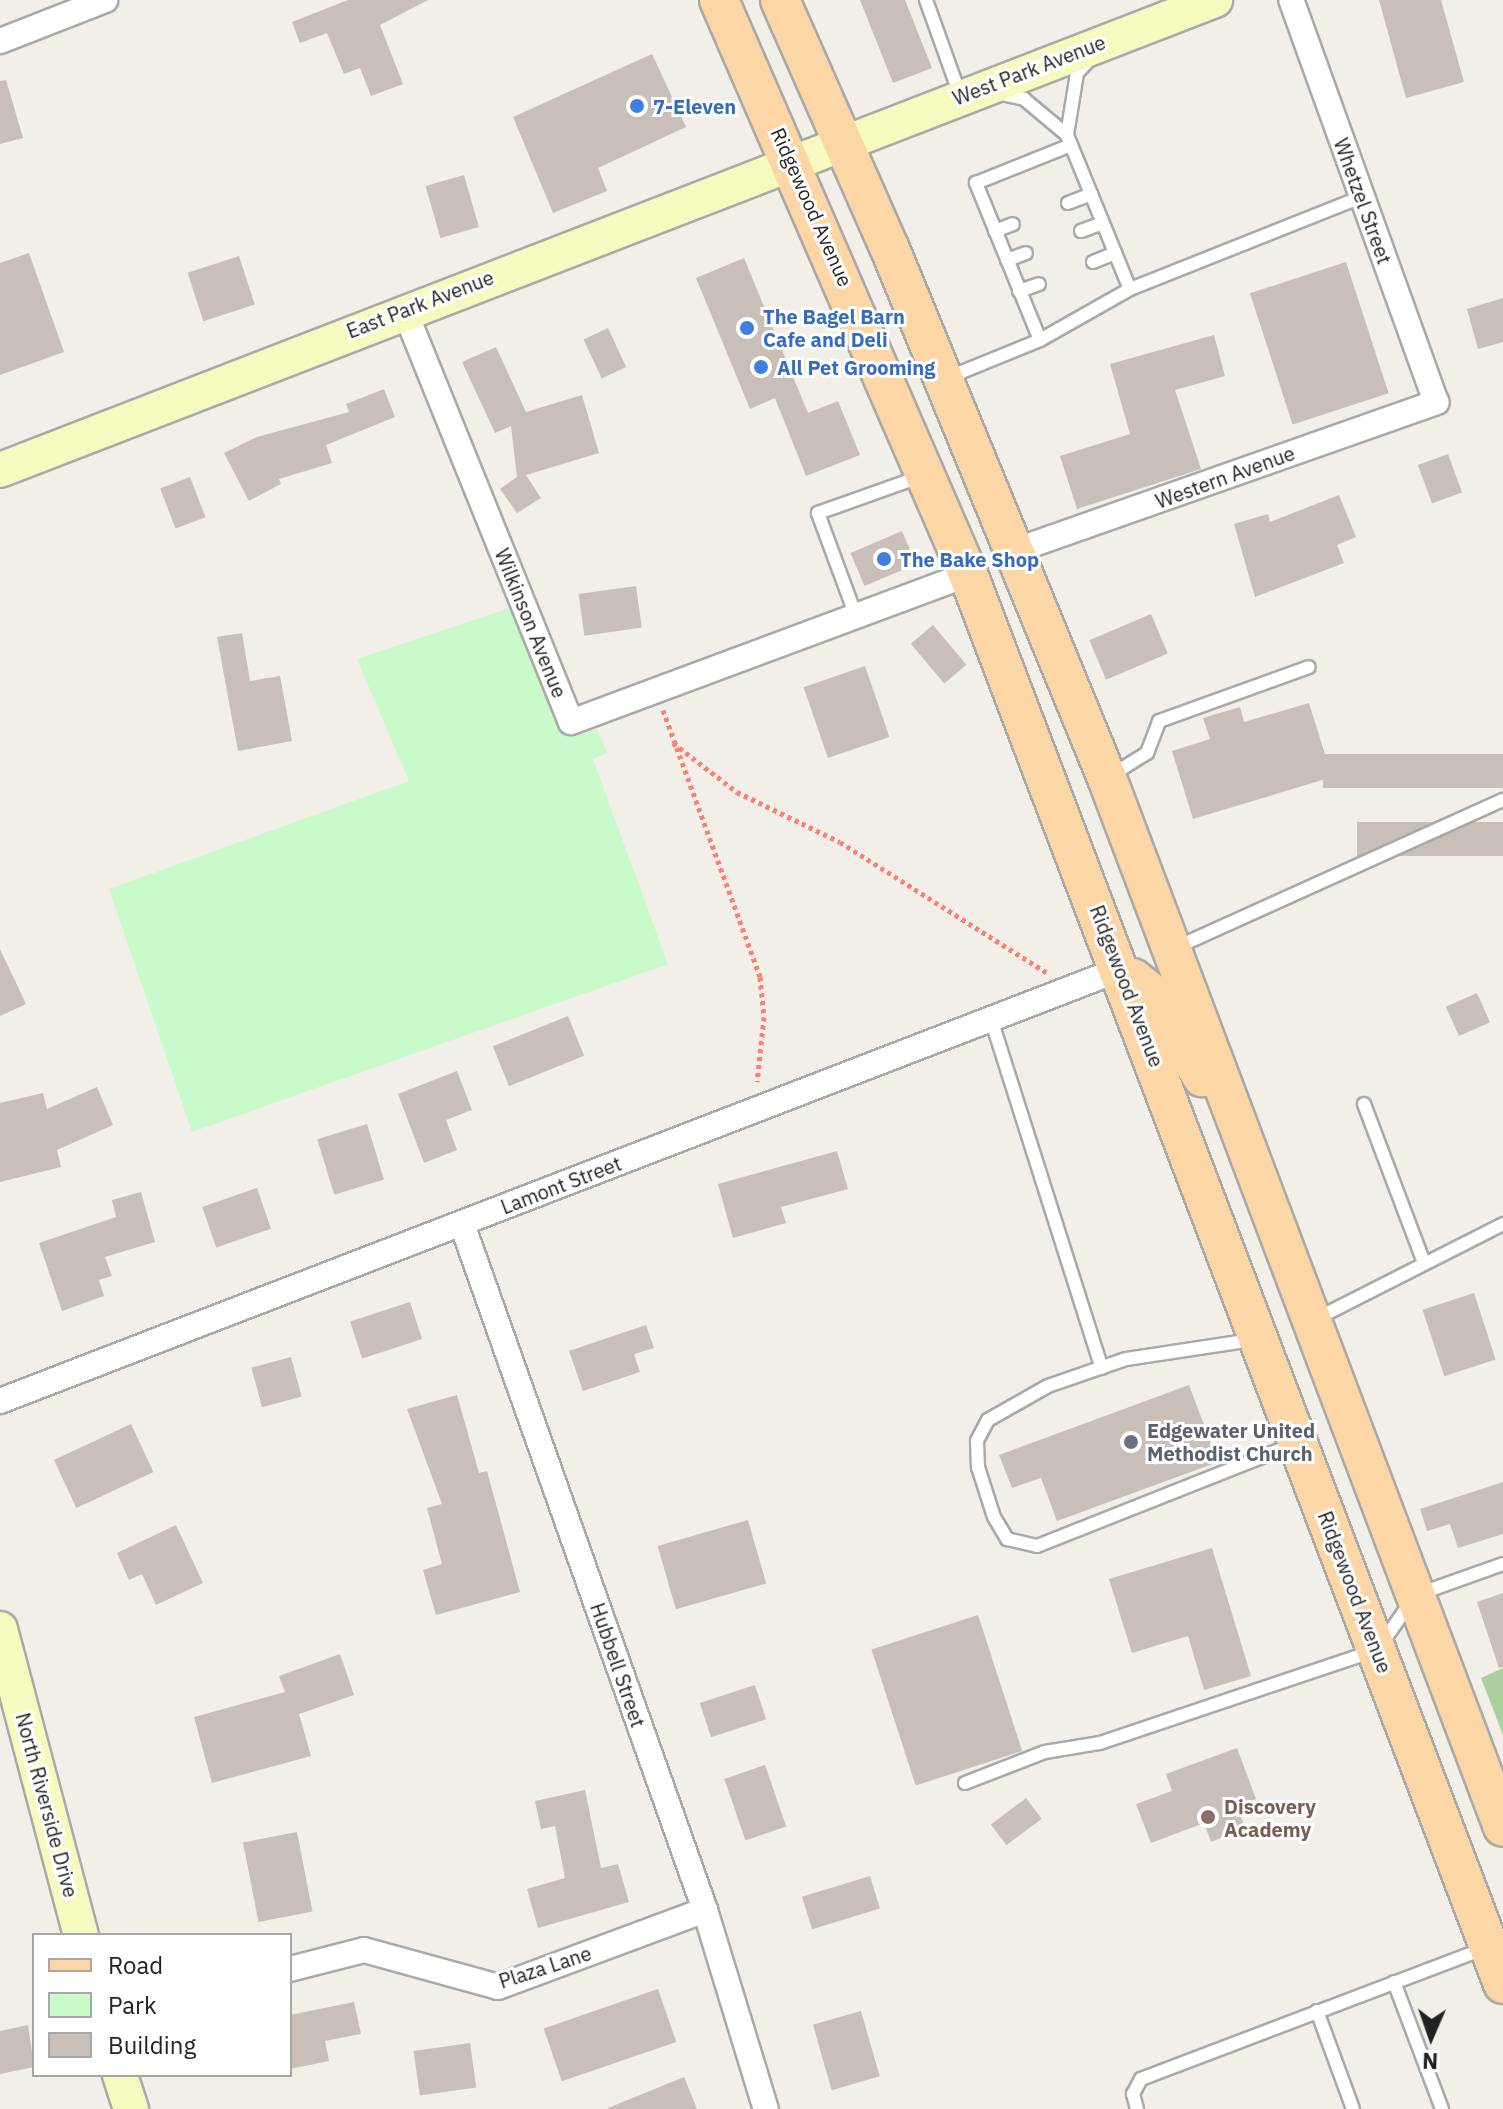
<!DOCTYPE html>
<style>
body{margin:0}
#map{position:relative;width:1503px;height:2109px;overflow:hidden;background:#f2efe9;font-family:"IBM Plex Sans",sans-serif}
div>[style]{position:absolute}
[style*='--x']{left:calc(var(--x)*1px);top:calc(var(--y)*1px);width:calc(var(--w)*1px);rotate:calc(var(--a)*1deg)}
.forest>*{inset:0;background:#add19e}
.park>*{inset:0;background:#c8facc}
.building>*{inset:0;background:#c7bfb8;transform-origin:0 0}
.path>*{height:5px;margin-top:-2.5px;transform-origin:0;background:repeating-linear-gradient(90deg,#fa8072 0 4px,transparent 0 8px)}
.roads{filter:drop-shadow(2px 0 #a9a9a9) drop-shadow(-2px 0 #a9a9a9) drop-shadow(0 2px #a9a9a9) drop-shadow(0 -2px #a9a9a9)}
.lane>*{height:12px;margin:-6px;padding:0 6px;transform-origin:6px;border-radius:6px;background:#fff}
.street>*{height:24px;margin:-12px;padding:0 12px;transform-origin:12px;border-radius:12px;background:#fff}
.secondary>*{height:34px;margin:-17px;padding:0 17px;transform-origin:17px;border-radius:17px;background:#f7fabf}
.primary>*{height:38px;margin:-19px;padding:0 19px;transform-origin:19px;border-radius:19px;background:#fcd6a4}
.dots>*{width:22px;height:22px;translate:-50% -50%;box-sizing:border-box;border:4px solid #fff;border-radius:50%}
span{translate:-50% -50%;white-space:nowrap;text-align:center;line-height:1.15;-webkit-text-stroke:6px #fff;paint-order:stroke}
.street-label{font-size:20px;color:#222}
.shop-label{font-size:20px;color:#366cbe;font-weight:700}
.left{translate:0 -50%;text-align:left}
.worship-label{font-size:20px;color:#5b616d;font-weight:700}
.education-label{font-size:20px;color:#785e54;font-weight:700}
.legend{position:absolute;left:32px;top:1933px;width:260px;height:144px;box-sizing:border-box;background:#fff;border:2px solid #a7a7a7;margin:0;padding:10px 14px;list-style:none;font-size:24px;color:#222}
.legend li{display:flex;align-items:center;gap:16px;height:40px}
.legend b{width:40px;border:2px solid #a7a7a7}
.north{position:absolute;left:1391px;top:1997px;width:80px;height:80px;-webkit-text-stroke:6px #fff;paint-order:stroke;rotate:182deg;font-size:22px;font-weight:700;line-height:32px;text-align:center;color:#222}
.north::after{content:'';display:block;margin:auto;width:28px;height:36px;background:#222;clip-path:polygon(50% 0,100% 100%,50% 72%,0 100%)}
</style>
<div id="map">
<div class="forest">
<i style="clip-path:polygon(1503px 1668px,1503px 1735px,1481px 1678px)"></i>
</div>
<div class="park">
<i style="clip-path:polygon(510px 608px,559px 729px,575px 737px,597px 729px,607px 753px,593px 759px,668px 964px,192px 1132px,109px 889px,409px 781px,357px 659px)"></i>
</div>
<div class="building">
<i style="clip-path:polygon(348px 0,428px 0,380px 25px,403px 84px,371px 96px,360px 68px,344px 74px,327px 33px,300px 43px,292px 22px)"></i>
<i style="clip-path:polygon(860px 0,905px 0,932px 68px,893px 83px)"></i>
<i style="clip-path:polygon(1379px 0,1441px 0,1464px 82px,1406px 98px)"></i>
<i style="clip-path:polygon(652px 54px,686px 127px,598px 168px,607px 191px,553px 213px,513px 117px)"></i>
<i style="clip-path:polygon(6px 80px,23px 138px,0 144px,0 81px)"></i>
<i style="left:464px;top:175px;width:54px;height:40px;rotate:74deg"></i>
<i style="clip-path:polygon(29px 253px,64px 352px,0 375px,0 263px)"></i>
<i style="left:239px;top:256px;width:51px;height:54px;rotate:72deg"></i>
<i style="clip-path:polygon(744px 258px,808px 413px,838px 401px,860px 455px,806px 476px,775px 398px,750px 409px,696px 278px)"></i>
<i style="left:1346px;top:262px;width:138px;height:101px;rotate:72deg"></i>
<i style="clip-path:polygon(1503px 298px,1503px 342px,1478px 349px,1467px 309px)"></i>
<i style="left:608px;top:328px;width:43px;height:27px;rotate:65deg"></i>
<i style="clip-path:polygon(1214px 335px,1225px 376px,1175px 390px,1201px 469px,1077px 509px,1060px 456px,1130px 434px,1110px 364px)"></i>
<i style="clip-path:polygon(496px 347px,526px 412px,582px 395px,599px 453px,526px 475px,541px 498px,517px 513px,500px 489px,517px 477px,511px 426px,495px 433px,462px 362px)"></i>
<i style="clip-path:polygon(384px 389px,395px 417px,326px 445px,332px 463px,279px 479px,281px 484px,249px 501px,224px 453px,257px 437px,349px 412px,346px 404px)"></i>
<i style="left:1448px;top:454px;width:41px;height:32px;rotate:70deg"></i>
<i style="left:190px;top:477px;width:43px;height:32px;rotate:69deg"></i>
<i style="clip-path:polygon(1339px 495px,1356px 537px,1337px 545px,1344px 563px,1255px 597px,1234px 524px,1268px 514px,1270px 522px)"></i>
<i style="left:902px;top:531px;width:36px;height:56px;rotate:67deg"></i>
<i style="left:636px;top:586px;width:42px;height:58px;rotate:82deg"></i>
<i style="left:1151px;top:614px;width:43px;height:67px;rotate:67deg"></i>
<i style="left:933px;top:625px;width:52px;height:29px;rotate:50deg"></i>
<i style="clip-path:polygon(242px 633px,250px 681px,280px 676px,292px 741px,238px 751px,217px 637px)"></i>
<i style="left:865px;top:666px;width:75px;height:65px;rotate:71deg"></i>
<i style="clip-path:polygon(1309px 703px,1332px 777px,1193px 819px,1172px 751px,1210px 739px,1203px 718px,1240px 707px,1244px 722px)"></i>
<i style="left:1503px;top:754px;width:34px;height:180px;rotate:90deg"></i>
<i style="left:1503px;top:822px;width:34px;height:146px;rotate:90deg"></i>
<i style="clip-path:polygon(0 949px,26px 1004px,0 1016px)"></i>
<i style="left:1477px;top:993px;width:32px;height:34px;rotate:66deg"></i>
<i style="left:568px;top:1016px;width:43px;height:81px;rotate:68deg"></i>
<i style="clip-path:polygon(457px 1071px,472px 1110px,446px 1120px,457px 1150px,424px 1163px,398px 1094px)"></i>
<i style="clip-path:polygon(97px 1087px,113px 1125px,57px 1150px,61px 1167px,0 1182px,0 1103px,43px 1093px,47px 1109px)"></i>
<i style="left:367px;top:1124px;width:58px;height:52px;rotate:73deg"></i>
<i style="clip-path:polygon(837px 1151px,848px 1189px,781px 1207px,786px 1223px,733px 1238px,718px 1184px)"></i>
<i style="left:257px;top:1188px;width:43px;height:58px;rotate:71deg"></i>
<i style="clip-path:polygon(141px 1192px,155px 1242px,105px 1257px,112px 1276px,99px 1280px,104px 1296px,62px 1311px,39px 1243px,116px 1217px,112px 1200px)"></i>
<i style="left:1474px;top:1293px;width:70px;height:54px;rotate:72deg"></i>
<i style="left:410px;top:1302px;width:39px;height:63px;rotate:72deg"></i>
<i style="clip-path:polygon(646px 1325px,654px 1348px,634px 1354px,640px 1372px,583px 1391px,569px 1351px)"></i>
<i style="left:291px;top:1357px;width:41px;height:41px;rotate:75deg"></i>
<i style="clip-path:polygon(1189px 1385px,1218px 1462px,1057px 1521px,1041px 1478px,1012px 1488px,999px 1455px)"></i>
<i style="clip-path:polygon(457px 1395px,479px 1473px,487px 1471px,520px 1592px,436px 1615px,423px 1570px,442px 1564px,427px 1508px,442px 1504px,407px 1409px)"></i>
<i style="left:131px;top:1424px;width:53px;height:85px;rotate:65deg"></i>
<i style="clip-path:polygon(1503px 1482px,1503px 1534px,1458px 1548px,1450px 1524px,1427px 1531px,1420px 1509px)"></i>
<i style="left:748px;top:1520px;width:66px;height:94px;rotate:74deg"></i>
<i style="clip-path:polygon(176px 1525px,203px 1583px,156px 1605px,142px 1574px,129px 1580px,117px 1553px)"></i>
<i style="clip-path:polygon(1212px 1548px,1251px 1676px,1204px 1690px,1188px 1636px,1132px 1653px,1109px 1579px)"></i>
<i style="clip-path:polygon(1503px 1593px,1503px 1667px,1499px 1668px,1477px 1602px)"></i>
<i style="left:978px;top:1615px;width:143px;height:112px;rotate:72deg"></i>
<i style="clip-path:polygon(340px 1654px,354px 1695px,299px 1714px,311px 1756px,212px 1783px,194px 1717px,285px 1692px,279px 1676px)"></i>
<i style="left:755px;top:1685px;width:36px;height:58px;rotate:72deg"></i>
<i style="clip-path:polygon(1237px 1748px,1256px 1799px,1237px 1807px,1245px 1828px,1211px 1842px,1204px 1823px,1151px 1843px,1136px 1804px,1172px 1791px,1166px 1774px)"></i>
<i style="left:765px;top:1765px;width:65px;height:43px;rotate:71deg"></i>
<i style="clip-path:polygon(585px 1790px,601px 1868px,618px 1864px,629px 1902px,538px 1928px,527px 1889px,565px 1878px,555px 1826px,541px 1829px,535px 1801px)"></i>
<i style="left:1026px;top:1798px;width:26px;height:44px;rotate:53deg"></i>
<i style="left:297px;top:1832px;width:81px;height:55px;rotate:79deg"></i>
<i style="left:870px;top:1876px;width:34px;height:71px;rotate:73deg"></i>
<i style="left:658px;top:1989px;width:56px;height:121px;rotate:71deg"></i>
<i style="clip-path:polygon(354px 2002px,361px 2034px,325px 2041px,329px 2061px,290px 2069px,290px 2015px)"></i>
<i style="left:861px;top:2011px;width:68px;height:50px;rotate:74deg"></i>
<i style="clip-path:polygon(28px 2025px,34px 2067px,0 2074px,0 2031px)"></i>
<i style="left:470px;top:2043px;width:45px;height:57px;rotate:82deg"></i>
<i style="clip-path:polygon(684px 2077px,697px 2109px,608px 2109px,608px 2108px)"></i>
</div>
<div class="path">
<i style="--x:663;--y:710;--w:284;--a:70"></i>
<i style="--x:760;--y:977;--w:40;--a:84.3"></i>
<i style="--x:764;--y:1017;--w:65;--a:96.1"></i>
<i style="--x:673;--y:743;--w:81;--a:37.4"></i>
<i style="--x:737;--y:792;--w:114;--a:25.9"></i>
<i style="--x:840;--y:842;--w:245;--a:32.3"></i>
</div>
<div class="roads">
<div class="lane">
<i style="--x:926;--y:0;--w:101;--a:70.3"></i>
<i style="--x:1001;--y:94;--w:24;--a:12"></i>
<i style="--x:1024;--y:99;--w:56;--a:39.9"></i>
<i style="--x:1067;--y:135;--w:166;--a:67.8"></i>
<i style="--x:1067;--y:135;--w:63;--a:-80.8"></i>
<i style="--x:1077;--y:73;--w:18;--a:-47"></i>
<i style="--x:1068;--y:203;--w:25;--a:-21"></i>
<i style="--x:995;--y:231;--w:19;--a:-21"></i>
<i style="--x:1081;--y:231;--w:23;--a:-20"></i>
<i style="--x:1007;--y:260;--w:20;--a:-20"></i>
<i style="--x:1093;--y:262;--w:24;--a:-22"></i>
<i style="--x:1019;--y:291;--w:21;--a:-19"></i>
<i style="--x:1040;--y:340;--w:170;--a:-112.2"></i>
<i style="--x:976;--y:183;--w:102;--a:-21.8"></i>
<i style="--x:947;--y:378;--w:100;--a:-22.2"></i>
<i style="--x:1040;--y:340;--w:103;--a:-29.5"></i>
<i style="--x:1130;--y:289;--w:249;--a:-21.7"></i>
<i style="--x:856;--y:616;--w:110;--a:-110.3"></i>
<i style="--x:818;--y:513;--w:107;--a:-19.6"></i>
<i style="--x:1110;--y:776;--w:44;--a:-31.9"></i>
<i style="--x:1147;--y:753;--w:34;--a:-69"></i>
<i style="--x:1159;--y:721;--w:159;--a:-19.8"></i>
<i style="--x:1177;--y:947;--w:358;--a:-24.3"></i>
<i style="--x:991;--y:1019;--w:366;--a:72.4"></i>
<i style="--x:1364;--y:1104;--w:170;--a:69.3"></i>
<i style="--x:1316;--y:1319;--w:210;--a:-26.9"></i>
<i style="--x:1252;--y:1340;--w:127;--a:171.4"></i>
<i style="--x:1126;--y:1359;--w:83;--a:160.9"></i>
<i style="--x:1048;--y:1386;--w:69;--a:150.5"></i>
<i style="--x:988;--y:1420;--w:24;--a:118"></i>
<i style="--x:977;--y:1441;--w:26;--a:88"></i>
<i style="--x:978;--y:1467;--w:52;--a:72.3"></i>
<i style="--x:994;--y:1517;--w:26;--a:59"></i>
<i style="--x:1007;--y:1539;--w:31;--a:13"></i>
<i style="--x:1037;--y:1546;--w:274;--a:-21.6"></i>
<i style="--x:965;--y:1783;--w:86;--a:-21.2"></i>
<i style="--x:1045;--y:1752;--w:56;--a:-9.3"></i>
<i style="--x:1100;--y:1743;--w:292;--a:-18.6"></i>
<i style="--x:1377;--y:1650;--w:67;--a:-54.7"></i>
<i style="--x:1416;--y:1595;--w:92;--a:-19.6"></i>
<i style="--x:1394;--y:1982;--w:136;--a:69.3"></i>
<i style="--x:1317;--y:2011;--w:104;--a:69.8"></i>
<i style="--x:1137;--y:2109;--w:16;--a:-105"></i>
<i style="--x:1133;--y:2094;--w:17;--a:-62"></i>
<i style="--x:1141;--y:2079;--w:368;--a:-20.8"></i>
</div>
<div class="street">
<i style="--x:0;--y:41;--w:113;--a:-21.3"></i>
<i style="--x:404;--y:309;--w:445;--a:68"></i>
<i style="--x:571;--y:722;--w:424;--a:-20.4"></i>
<i style="--x:1014;--y:551;--w:448;--a:-19.4"></i>
<i style="--x:1436;--y:402;--w:427;--a:-109.8"></i>
<i style="--x:462;--y:1224;--w:728;--a:70.49"></i>
<i style="--x:705;--y:1910;--w:208;--a:73"></i>
<i style="--x:0;--y:1401;--w:1201;--a:-21.08"></i>
<i style="--x:290;--y:1969;--w:76;--a:-14.4"></i>
<i style="--x:364;--y:1950;--w:139;--a:15.4"></i>
<i style="--x:498;--y:1987;--w:221;--a:-20.4"></i>
</div>
<div class="secondary">
<i style="--x:0;--y:470;--w:1303;--a:-21.15"></i>
<i style="--x:0;--y:1629;--w:317;--a:75.2"></i>
<i style="--x:120;--y:2075;--w:36;--a:72"></i>
</div>
<div class="primary">
<i style="--x:719;--y:0;--w:626;--a:66.55"></i>
<i style="--x:968;--y:574;--w:1508;--a:69.22"></i>
<i style="--x:780;--y:0;--w:272;--a:66.2"></i>
<i style="--x:890;--y:249;--w:572;--a:67.7"></i>
<i style="--x:1107;--y:778;--w:1121;--a:69.32"></i>
<i style="--x:1133;--y:978;--w:28;--a:39"></i>
<i style="--x:1155;--y:996;--w:94;--a:59.9"></i>
</div>
</div>
<div class="dots">
<i style="left:637px;top:106px;background:#3f7fe0"></i>
<i style="left:747px;top:328px;background:#3f7fe0"></i>
<i style="left:761px;top:367px;background:#3f7fe0"></i>
<i style="left:884px;top:559px;background:#3f7fe0"></i>
<i style="left:1131px;top:1442px;background:#6b7280"></i>
<i style="left:1208px;top:1817px;background:#8d6e63"></i>
</div>
<div class="street-label">
<span style="left:1029px;top:70px;rotate:-21deg">West Park Avenue</span>
<span style="left:1363px;top:201px;rotate:70deg">Whetzel Street</span>
<span style="left:812px;top:207px;rotate:66deg">Ridgewood Avenue</span>
<span style="left:420px;top:304px;rotate:-21deg">East Park Avenue</span>
<span style="left:1225px;top:477px;rotate:-20deg">Western Avenue</span>
<span style="left:531px;top:623px;rotate:68deg">Wilkinson Avenue</span>
<span style="left:1127px;top:986px;rotate:69deg">Ridgewood Avenue</span>
<span style="left:561px;top:1185px;rotate:-21deg">Lamont Street</span>
<span style="left:1355px;top:1592px;rotate:69deg">Ridgewood Avenue</span>
<span style="left:618px;top:1665px;rotate:71deg">Hubbell Street</span>
<span style="left:47px;top:1805px;rotate:75deg">North Riverside Drive</span>
<span style="left:545px;top:1967px;rotate:-18deg">Plaza Lane</span>
</div>
<div class="shop-label">
<span class="left" style="left:653px;top:106px">7-Eleven</span>
<span class="left" style="left:763px;top:328px">The Bagel Barn<br>Cafe and Deli</span>
<span class="left" style="left:777px;top:367px">All Pet Grooming</span>
<span class="left" style="left:900px;top:559px">The Bake Shop</span>
</div>
<div class="worship-label">
<span class="left" style="left:1147px;top:1442px">Edgewater United<br>Methodist Church</span>
</div>
<div class="education-label">
<span class="left" style="left:1224px;top:1818px">Discovery<br>Academy</span>
</div>
<ul class="legend">
<li><b style="height:10px;background:#fcd6a4"></b>Road</li>
<li><b style="height:22px;background:#c8facc"></b>Park</li>
<li><b style="height:22px;background:#c7bfb8"></b>Building</li>
</ul>
<div class="north">N</div>
</div>
